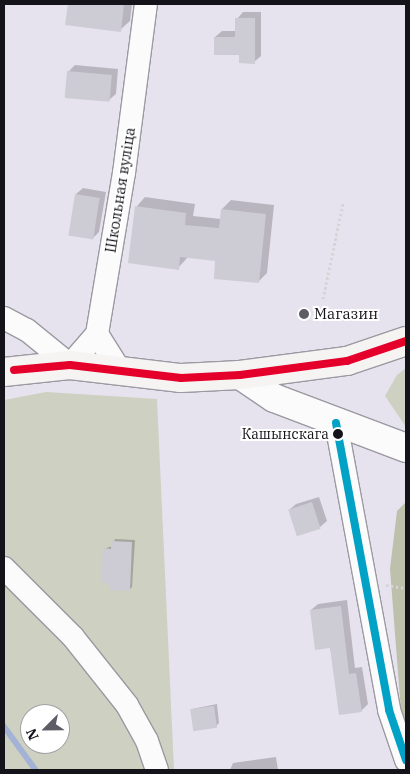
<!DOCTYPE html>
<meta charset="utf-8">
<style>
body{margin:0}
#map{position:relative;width:410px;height:774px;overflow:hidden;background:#e6e3ee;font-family:"IBM Plex Serif",serif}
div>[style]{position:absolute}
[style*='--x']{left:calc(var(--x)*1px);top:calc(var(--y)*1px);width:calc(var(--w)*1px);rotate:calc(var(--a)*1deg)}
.green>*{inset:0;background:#ced0c2}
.forest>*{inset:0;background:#bdc0aa}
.shadow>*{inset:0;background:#0003}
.stream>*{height:5.5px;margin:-2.75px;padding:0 2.75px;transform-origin:2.75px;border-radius:2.75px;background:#a4b3d5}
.building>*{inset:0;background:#cdcbd3;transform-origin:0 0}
.path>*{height:3px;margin-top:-1.5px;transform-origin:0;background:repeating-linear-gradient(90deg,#d5d5d7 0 2.5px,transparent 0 5px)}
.roads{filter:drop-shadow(1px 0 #9b99a1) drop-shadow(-1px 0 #9b99a1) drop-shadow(0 1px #9b99a1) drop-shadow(0 -1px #9b99a1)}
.minor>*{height:22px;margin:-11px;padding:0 11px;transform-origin:11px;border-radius:11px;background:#fbfbfc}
.tertiary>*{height:28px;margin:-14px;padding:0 14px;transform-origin:14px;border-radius:14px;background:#fbfbfc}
.secondary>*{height:28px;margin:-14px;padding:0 14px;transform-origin:14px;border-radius:14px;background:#f6f4f3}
.bus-1>*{height:8px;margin:-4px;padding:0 4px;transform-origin:4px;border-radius:4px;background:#e4002b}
.bus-2>*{height:8px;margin:-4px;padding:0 4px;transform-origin:4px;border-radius:4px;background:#01a2c5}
.dots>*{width:14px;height:14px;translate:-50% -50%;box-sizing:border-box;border:2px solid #fff;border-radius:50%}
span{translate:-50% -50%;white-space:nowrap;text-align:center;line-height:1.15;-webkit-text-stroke:4px #fff;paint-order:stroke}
.bus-label{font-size:14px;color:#15131a}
.right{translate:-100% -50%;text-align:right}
.street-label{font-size:15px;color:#15131a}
.poi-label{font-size:15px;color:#15131a}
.left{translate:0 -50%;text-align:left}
.frame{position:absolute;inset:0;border:5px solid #15131a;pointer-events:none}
.north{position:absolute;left:20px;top:704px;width:50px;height:50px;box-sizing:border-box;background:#fff;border:1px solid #a1a1a3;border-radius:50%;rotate:247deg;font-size:14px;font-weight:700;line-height:20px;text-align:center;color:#15131a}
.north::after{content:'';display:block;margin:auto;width:18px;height:22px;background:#5e5c64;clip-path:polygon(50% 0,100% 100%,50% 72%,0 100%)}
</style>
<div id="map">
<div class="green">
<i style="clip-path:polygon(406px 368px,406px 427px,385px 396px,397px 375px)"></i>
<i style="clip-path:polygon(evenodd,46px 392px,157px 399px,174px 770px,4px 770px,4px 400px,46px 392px,30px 714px,60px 714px,60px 744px,30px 744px,30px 714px)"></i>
</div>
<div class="forest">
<i style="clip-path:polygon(406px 502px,406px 724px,401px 711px,390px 569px,397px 511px)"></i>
</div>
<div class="shadow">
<i style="clip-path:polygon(69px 4px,132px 4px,130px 21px,120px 30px,67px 24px)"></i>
<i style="clip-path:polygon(243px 12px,261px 12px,261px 56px,254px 62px,215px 37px,222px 31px,237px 31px,237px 19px)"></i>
<i style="clip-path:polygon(75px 65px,118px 69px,116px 94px,109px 100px,68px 72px)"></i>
<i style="clip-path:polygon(83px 188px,106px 192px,99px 232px,93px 238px,76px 194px)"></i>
<i style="clip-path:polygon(145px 197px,195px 204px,193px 216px,221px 219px,222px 209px,231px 200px,274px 205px,267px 273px,258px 282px,217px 260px,188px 257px,178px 268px,137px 206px)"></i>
<i style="clip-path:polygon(319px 497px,327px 521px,320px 527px,289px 510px,296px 504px)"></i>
<i style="clip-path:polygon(115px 539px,135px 540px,132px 587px,129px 590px,110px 582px,104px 549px,112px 546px)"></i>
<i style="clip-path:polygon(347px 600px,355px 668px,362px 667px,368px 704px,361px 711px,311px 610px,318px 604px)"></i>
<i style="clip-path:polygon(217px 704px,219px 723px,216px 726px,192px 709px)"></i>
<i style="clip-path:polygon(276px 757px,278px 770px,230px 770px,233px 763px)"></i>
</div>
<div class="stream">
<i style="--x:4;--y:726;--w:54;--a:54"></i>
</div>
<div class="building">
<i style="clip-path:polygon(68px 4px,124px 4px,121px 32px,65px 25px)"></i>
<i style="clip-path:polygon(235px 18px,255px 18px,255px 64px,239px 63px,239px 55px,214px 55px,214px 37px,235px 37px)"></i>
<i style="left:67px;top:71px;width:45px;height:27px;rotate:5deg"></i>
<i style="left:75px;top:194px;width:25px;height:42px;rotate:9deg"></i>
<i style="clip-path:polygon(135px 206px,186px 213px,185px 225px,219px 228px,221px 209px,266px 214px,259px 283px,214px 279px,215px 261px,180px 257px,179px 270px,128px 263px)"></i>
<i style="left:312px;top:502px;width:28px;height:25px;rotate:72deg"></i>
<i style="clip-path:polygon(111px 541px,132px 542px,130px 591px,109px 590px,109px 583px,101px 583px,103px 548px,111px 549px)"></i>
<i style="clip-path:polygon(341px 606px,349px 674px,356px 673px,362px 712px,339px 715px,330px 648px,315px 650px,310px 610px)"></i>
<i style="left:214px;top:706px;width:22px;height:24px;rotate:82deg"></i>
</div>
<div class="path">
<i style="--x:323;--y:299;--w:98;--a:-78.2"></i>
<i style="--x:386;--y:585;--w:20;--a:9"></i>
</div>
<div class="roads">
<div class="minor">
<i style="--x:4;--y:318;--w:26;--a:28"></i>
<i style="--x:27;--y:330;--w:55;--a:39.1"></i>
<i style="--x:70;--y:365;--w:41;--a:-48.9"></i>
<i style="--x:97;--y:334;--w:163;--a:-80.5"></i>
<i style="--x:124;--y:173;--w:170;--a:-82.6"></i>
<i style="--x:97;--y:334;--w:45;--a:57.7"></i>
<i style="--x:336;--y:423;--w:292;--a:79.5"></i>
<i style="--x:389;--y:710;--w:53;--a:71.2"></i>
<i style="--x:4;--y:568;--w:98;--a:45"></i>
<i style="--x:73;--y:637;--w:87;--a:51.5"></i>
<i style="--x:127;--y:705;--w:41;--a:60.9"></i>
<i style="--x:147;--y:741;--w:31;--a:71"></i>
</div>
<div class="tertiary">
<i style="--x:240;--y:375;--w:41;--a:34.1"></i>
<i style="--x:274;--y:398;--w:141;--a:20.7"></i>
</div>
<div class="secondary">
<i style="--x:4;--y:372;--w:66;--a:-6.1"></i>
<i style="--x:70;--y:365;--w:112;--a:6.7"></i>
<i style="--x:181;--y:378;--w:59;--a:-2.9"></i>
<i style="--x:240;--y:375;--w:108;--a:-7.5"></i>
<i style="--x:347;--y:361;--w:62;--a:-18.7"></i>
</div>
</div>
<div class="bus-1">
<i style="--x:14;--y:370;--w:56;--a:-5.1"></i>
<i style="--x:70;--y:365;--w:112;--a:6.7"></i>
<i style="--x:181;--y:378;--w:59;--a:-2.9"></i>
<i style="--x:240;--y:375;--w:108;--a:-7.5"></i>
<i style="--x:347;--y:361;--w:62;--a:-18.7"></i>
</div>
<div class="bus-2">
<i style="--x:336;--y:423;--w:292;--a:79.5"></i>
<i style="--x:389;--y:710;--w:53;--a:71.2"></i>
</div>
<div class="dots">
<i style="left:304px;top:314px;background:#5e5c64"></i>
<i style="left:338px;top:434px;background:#15131a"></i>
</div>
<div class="bus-label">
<span class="right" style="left:329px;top:434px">Кашынскага</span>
</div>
<div class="street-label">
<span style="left:120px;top:190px;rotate:-81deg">Школьная вуліца</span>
</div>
<div class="poi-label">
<span class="left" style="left:314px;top:314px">Магазин</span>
</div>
<div class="frame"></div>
<div class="north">N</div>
</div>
